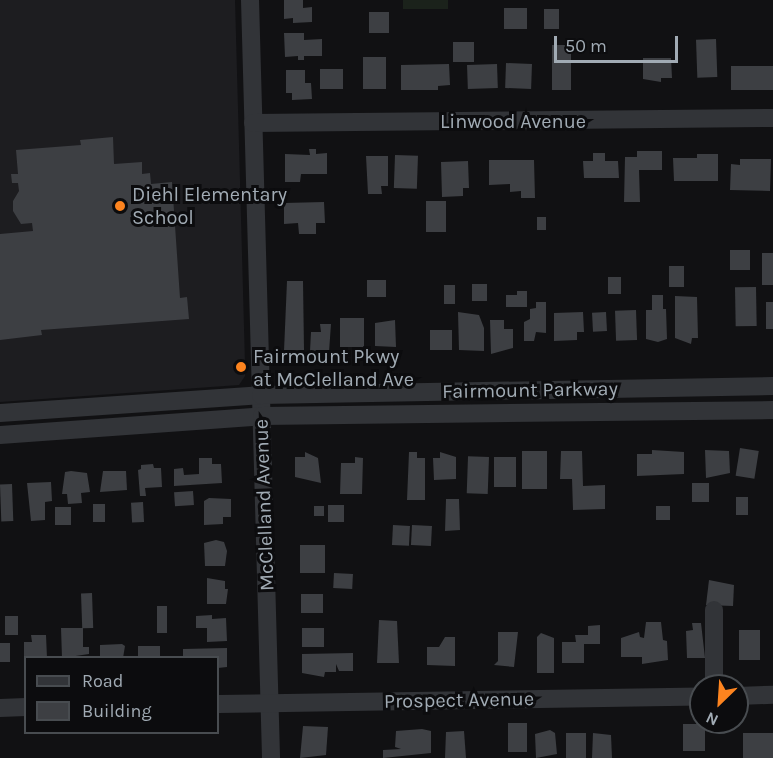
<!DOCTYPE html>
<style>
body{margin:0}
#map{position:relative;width:773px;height:758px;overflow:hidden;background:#111113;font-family:Karla,sans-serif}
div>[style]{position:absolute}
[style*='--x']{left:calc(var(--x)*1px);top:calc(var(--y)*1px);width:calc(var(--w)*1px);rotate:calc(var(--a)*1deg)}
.built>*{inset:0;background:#1d1d20}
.green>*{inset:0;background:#1b221b;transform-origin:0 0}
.building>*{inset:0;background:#3d3f43;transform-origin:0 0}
.minor>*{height:18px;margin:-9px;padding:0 9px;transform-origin:9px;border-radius:9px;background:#323438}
.dots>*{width:16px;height:16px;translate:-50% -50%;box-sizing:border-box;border:3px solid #0c0c0e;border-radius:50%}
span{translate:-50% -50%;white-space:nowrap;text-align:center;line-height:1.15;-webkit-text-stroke:6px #0c0c0e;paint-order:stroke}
.street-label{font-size:20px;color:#a1abb4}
.poi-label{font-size:20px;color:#a1abb4}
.left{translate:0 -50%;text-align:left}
.legend{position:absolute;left:24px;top:656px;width:195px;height:78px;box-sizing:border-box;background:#0c0c0e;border:2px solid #484c50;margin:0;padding:8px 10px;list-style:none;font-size:18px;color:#a1abb4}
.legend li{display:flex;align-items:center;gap:12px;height:30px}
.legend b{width:30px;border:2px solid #484c50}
.north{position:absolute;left:689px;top:674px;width:60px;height:60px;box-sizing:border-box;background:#0c0c0e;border:2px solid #484c50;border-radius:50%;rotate:205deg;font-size:16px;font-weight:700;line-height:24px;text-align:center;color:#a1abb4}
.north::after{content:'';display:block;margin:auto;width:21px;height:27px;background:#fd841f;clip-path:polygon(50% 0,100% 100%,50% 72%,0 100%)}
.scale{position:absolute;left:554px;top:36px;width:124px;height:27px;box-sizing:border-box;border:3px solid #a1abb4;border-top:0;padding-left:8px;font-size:18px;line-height:21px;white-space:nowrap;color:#a1abb4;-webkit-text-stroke:4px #0c0c0e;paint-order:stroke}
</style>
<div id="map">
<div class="built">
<i style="clip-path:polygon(0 0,235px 0,245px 364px,245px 376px,239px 385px,0 402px)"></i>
</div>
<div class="green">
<i style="left:403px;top:0;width:45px;height:9px"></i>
</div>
<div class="building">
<i style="clip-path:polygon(284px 0,303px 0,303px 8px,312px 7px,312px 22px,293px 23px,293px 18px,284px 19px)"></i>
<i style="left:527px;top:8px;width:21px;height:23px;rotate:90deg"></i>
<i style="left:544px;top:9px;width:15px;height:20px"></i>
<i style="left:369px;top:12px;width:20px;height:21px"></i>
<i style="clip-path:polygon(284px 33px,304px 33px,304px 40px,322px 39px,322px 56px,304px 56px,304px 60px,298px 60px,298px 56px,285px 57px)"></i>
<i style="left:716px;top:39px;width:38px;height:20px;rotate:88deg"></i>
<i style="left:474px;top:42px;width:20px;height:21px;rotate:90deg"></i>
<i style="left:552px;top:45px;width:19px;height:45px"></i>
<i style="left:363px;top:57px;width:23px;height:32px"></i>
<i style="clip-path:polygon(643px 58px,671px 58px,672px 78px,661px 78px,661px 82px,643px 79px)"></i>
<i style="left:506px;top:63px;width:26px;height:25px;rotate:2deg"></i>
<i style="clip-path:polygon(449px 64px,450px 85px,438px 86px,438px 90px,401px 90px,401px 65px)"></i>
<i style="left:497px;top:64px;width:24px;height:30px;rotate:88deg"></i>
<i style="left:773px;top:66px;width:24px;height:42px;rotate:90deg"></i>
<i style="left:320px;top:69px;width:23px;height:20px"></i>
<i style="clip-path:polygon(286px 70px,305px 70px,305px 83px,311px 83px,312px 99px,292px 100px,292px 93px,286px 93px)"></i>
<i style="clip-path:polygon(113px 137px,114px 164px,142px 162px,142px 174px,150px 173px,151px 184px,172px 182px,180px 298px,187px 297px,189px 319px,41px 330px,42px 335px,0 340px,0 234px,33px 231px,32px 223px,21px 224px,13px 211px,13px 201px,19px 191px,18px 183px,12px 183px,11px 174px,18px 174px,16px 150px,81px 145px,80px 140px)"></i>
<i style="clip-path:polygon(309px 149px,316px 149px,316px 154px,327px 153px,327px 174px,301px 174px,300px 182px,285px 182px,285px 154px,310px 155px)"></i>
<i style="clip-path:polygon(637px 151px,662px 151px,662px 170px,639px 170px,640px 202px,624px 202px,625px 157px,637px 157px)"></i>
<i style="clip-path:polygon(593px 153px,605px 153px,605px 161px,618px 161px,619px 178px,584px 178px,583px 161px,593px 161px)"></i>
<i style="clip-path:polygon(697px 154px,718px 154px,718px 181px,674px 181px,673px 158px,697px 158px)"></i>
<i style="left:395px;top:155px;width:23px;height:33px;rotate:2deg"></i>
<i style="clip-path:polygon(366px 156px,388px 156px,388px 186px,381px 186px,382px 194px,368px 194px)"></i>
<i style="clip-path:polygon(740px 159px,771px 159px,770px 191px,730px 190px,731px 164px,740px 165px)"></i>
<i style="clip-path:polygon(489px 160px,534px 160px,535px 198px,521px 198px,521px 191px,510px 192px,510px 184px,489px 185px)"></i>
<i style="clip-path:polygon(468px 161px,469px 188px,463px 188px,463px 196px,442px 197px,441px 162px)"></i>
<i style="left:426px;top:201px;width:20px;height:31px"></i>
<i style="clip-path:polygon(324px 202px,325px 223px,316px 223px,316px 234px,299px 234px,298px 223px,284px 224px,284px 203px)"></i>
<i style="left:537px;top:217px;width:9px;height:13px"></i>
<i style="left:730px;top:250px;width:20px;height:20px"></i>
<i style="left:773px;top:253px;width:32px;height:11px;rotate:90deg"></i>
<i style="left:684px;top:266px;width:21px;height:15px;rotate:90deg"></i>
<i style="left:608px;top:277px;width:13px;height:17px"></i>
<i style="left:386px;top:280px;width:17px;height:19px;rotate:90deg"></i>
<i style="clip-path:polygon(287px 281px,303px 281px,304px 350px,284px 351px)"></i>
<i style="left:472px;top:284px;width:15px;height:17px"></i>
<i style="left:444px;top:285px;width:11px;height:19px"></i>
<i style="left:756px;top:287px;width:39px;height:21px;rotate:89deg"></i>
<i style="left:517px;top:291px;width:10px;height:16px"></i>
<i style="left:517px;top:295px;width:12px;height:11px;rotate:90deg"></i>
<i style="clip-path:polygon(652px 295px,663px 295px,663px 309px,666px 309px,667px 339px,658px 342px,646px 339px,646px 310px,652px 310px)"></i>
<i style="clip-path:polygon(675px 296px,697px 297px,698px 338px,692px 338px,691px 344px,675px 338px)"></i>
<i style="clip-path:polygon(536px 302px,546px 302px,546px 333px,536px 332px,534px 341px,524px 341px,524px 322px,530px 319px,530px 309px,536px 308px)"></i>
<i style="left:766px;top:302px;width:7px;height:27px"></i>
<i style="left:636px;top:310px;width:30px;height:21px;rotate:88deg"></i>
<i style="clip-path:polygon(458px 312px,479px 315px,484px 328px,484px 351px,459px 350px)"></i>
<i style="clip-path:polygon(583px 312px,584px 332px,577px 332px,577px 340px,554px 341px,554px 313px)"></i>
<i style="left:606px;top:312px;width:19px;height:14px;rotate:87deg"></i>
<i style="left:364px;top:318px;width:29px;height:24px;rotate:90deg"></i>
<i style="clip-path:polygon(395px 320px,396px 347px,375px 346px,375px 323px)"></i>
<i style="clip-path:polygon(490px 320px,504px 320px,504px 329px,513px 329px,513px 348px,491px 354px)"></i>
<i style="clip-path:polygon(320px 324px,331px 324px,329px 352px,310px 351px,311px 332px,321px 332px)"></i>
<i style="left:430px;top:330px;width:22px;height:20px"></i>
<i style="left:740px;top:448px;width:19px;height:28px;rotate:9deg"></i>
<i style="clip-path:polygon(652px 450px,684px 452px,684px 474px,637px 476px,637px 454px,652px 454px)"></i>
<i style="clip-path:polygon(705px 450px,729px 451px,730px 473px,706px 478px)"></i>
<i style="left:547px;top:451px;width:38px;height:25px;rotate:90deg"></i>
<i style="clip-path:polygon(561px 451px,582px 451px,583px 486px,605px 485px,605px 509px,573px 510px,572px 479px,560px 479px)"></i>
<i style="clip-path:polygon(305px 452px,318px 458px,321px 483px,295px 477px,295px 457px,305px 457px)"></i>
<i style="clip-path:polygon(409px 452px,417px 452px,417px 458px,425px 458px,425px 500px,407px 500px)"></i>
<i style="clip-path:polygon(440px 452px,456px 457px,456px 479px,434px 480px,433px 458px,440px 458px)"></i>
<i style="clip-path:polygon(355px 457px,363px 458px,362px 494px,340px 494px,341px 463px,355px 463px)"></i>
<i style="left:489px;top:457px;width:37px;height:21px;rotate:92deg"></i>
<i style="left:494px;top:457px;width:22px;height:30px"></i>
<i style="clip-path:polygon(199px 458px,212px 458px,212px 464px,221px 464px,222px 483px,174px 486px,174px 469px,183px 468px,184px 475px,199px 474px)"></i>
<i style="clip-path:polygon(153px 464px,154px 468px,161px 468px,162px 487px,145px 488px,146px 496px,140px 496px,138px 470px,141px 469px,141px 465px)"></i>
<i style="clip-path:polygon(71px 471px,87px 473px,90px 492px,81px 493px,82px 503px,68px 504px,67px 494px,62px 494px,65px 472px)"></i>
<i style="clip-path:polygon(103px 471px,126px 471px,127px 490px,100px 492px)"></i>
<i style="clip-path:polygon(51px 482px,52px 501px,45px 502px,45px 520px,31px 521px,27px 483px)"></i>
<i style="left:692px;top:483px;width:17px;height:19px"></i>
<i style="left:12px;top:484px;width:37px;height:12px;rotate:88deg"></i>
<i style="left:193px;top:491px;width:14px;height:19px;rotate:86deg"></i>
<i style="left:736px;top:497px;width:12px;height:18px"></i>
<i style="clip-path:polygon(209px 498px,231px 499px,231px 517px,223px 517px,223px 524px,204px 525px,204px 501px)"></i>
<i style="clip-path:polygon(446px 499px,459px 499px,460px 530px,445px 531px)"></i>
<i style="left:143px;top:502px;width:20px;height:12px;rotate:87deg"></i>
<i style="left:105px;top:504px;width:18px;height:12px;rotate:90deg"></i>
<i style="left:328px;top:505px;width:16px;height:17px"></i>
<i style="left:314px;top:506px;width:10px;height:10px"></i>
<i style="left:656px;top:506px;width:14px;height:14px"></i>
<i style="left:55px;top:507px;width:16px;height:18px"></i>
<i style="left:393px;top:525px;width:17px;height:20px;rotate:3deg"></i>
<i style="left:412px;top:525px;width:20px;height:20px;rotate:3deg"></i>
<i style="clip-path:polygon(216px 540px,224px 542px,227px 551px,225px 566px,205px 566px,204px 543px)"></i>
<i style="left:300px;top:545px;width:25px;height:28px"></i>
<i style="left:334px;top:573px;width:19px;height:15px;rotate:3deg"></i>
<i style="clip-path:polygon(207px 578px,225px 581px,225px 589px,228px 589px,226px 604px,207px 604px)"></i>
<i style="clip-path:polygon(709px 580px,734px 585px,733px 606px,706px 605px)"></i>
<i style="left:92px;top:593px;width:35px;height:11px;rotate:88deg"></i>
<i style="left:301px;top:594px;width:22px;height:19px"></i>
<i style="left:157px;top:606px;width:10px;height:27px"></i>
<i style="clip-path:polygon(212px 615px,212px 619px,226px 618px,227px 641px,207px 642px,207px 628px,196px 628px,196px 616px)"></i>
<i style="left:5px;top:616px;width:13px;height:19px"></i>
<i style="clip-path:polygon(379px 620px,397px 621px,399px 663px,377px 663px)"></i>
<i style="clip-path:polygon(646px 622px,661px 622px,663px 640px,667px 641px,668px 660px,642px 664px,642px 657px,621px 657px,621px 638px,639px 632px,640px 637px,644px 638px)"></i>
<i style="clip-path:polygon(692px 623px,701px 623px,705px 658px,687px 658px,686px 631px,693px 630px)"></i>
<i style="clip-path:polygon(600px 625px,600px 644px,584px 644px,584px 663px,562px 663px,562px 642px,576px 642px,575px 635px,588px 635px,588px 626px)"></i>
<i style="clip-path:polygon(61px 628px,83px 628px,83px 647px,89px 647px,89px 654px,62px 658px)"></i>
<i style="left:324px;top:628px;width:19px;height:22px;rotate:90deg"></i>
<i style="left:760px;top:630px;width:30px;height:21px;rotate:90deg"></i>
<i style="clip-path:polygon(498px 632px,518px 632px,514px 667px,494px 665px,498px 661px)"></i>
<i style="clip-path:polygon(541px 633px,554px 638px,554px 673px,537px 673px,537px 637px)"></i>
<i style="clip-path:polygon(31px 635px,46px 635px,47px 658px,24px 658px,24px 642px,32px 642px)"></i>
<i style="clip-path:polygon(445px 637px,455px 637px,455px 666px,427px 665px,427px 647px,439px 647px)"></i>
<i style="left:0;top:643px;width:10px;height:19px"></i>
<i style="clip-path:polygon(122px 644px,125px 646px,123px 658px,100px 658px,100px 645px)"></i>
<i style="left:160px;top:646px;width:12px;height:22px;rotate:90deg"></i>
<i style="clip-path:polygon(227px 648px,227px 667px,218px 668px,218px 658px,183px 658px,183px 649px)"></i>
<i style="clip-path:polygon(353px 653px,353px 671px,339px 671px,336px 664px,336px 672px,325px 672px,324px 677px,302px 673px,302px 654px)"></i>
<i style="left:527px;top:723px;width:29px;height:19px;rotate:90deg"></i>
<i style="left:683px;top:724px;width:22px;height:27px"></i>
<i style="clip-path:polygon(303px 726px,328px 727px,326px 755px,300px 758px)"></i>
<i style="clip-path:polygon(422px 729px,431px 731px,431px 753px,383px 758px,383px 750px,401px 749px,395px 747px,396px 731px)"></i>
<i style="clip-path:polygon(550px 730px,555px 733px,557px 754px,536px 758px,535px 734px)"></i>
<i style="clip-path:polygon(464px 731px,466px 758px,445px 758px,446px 732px)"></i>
<i style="left:586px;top:733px;width:25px;height:20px;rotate:90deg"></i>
<i style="clip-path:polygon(593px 733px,611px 735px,612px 758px,592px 758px)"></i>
<i style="left:773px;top:733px;width:25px;height:30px;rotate:90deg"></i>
</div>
<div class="minor">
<i style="--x:250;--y:0;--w:758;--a:88.41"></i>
<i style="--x:253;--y:123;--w:520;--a:-0.55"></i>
<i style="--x:0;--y:413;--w:262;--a:-3.9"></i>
<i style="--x:261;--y:395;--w:512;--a:-1.01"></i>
<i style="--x:0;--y:435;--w:263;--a:-4.1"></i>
<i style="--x:262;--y:416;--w:511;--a:-0.67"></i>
<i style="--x:714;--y:686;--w:76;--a:-90"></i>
<i style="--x:737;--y:696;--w:36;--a:-2"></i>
<i style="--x:218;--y:704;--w:483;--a:-0.9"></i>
<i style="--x:0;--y:708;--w:26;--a:-2"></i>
</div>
<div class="dots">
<i style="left:120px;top:206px;background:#fd841f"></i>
<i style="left:241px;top:367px;background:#fd841f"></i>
</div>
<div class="street-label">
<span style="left:513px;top:121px">Linwood Avenue</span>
<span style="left:530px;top:390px;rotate:-1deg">Fairmount Parkway</span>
<span style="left:264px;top:505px;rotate:-92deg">McClelland Avenue</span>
<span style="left:459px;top:700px;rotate:-1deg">Prospect Avenue</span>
</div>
<div class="poi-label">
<span class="left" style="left:132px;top:206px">Diehl Elementary<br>School</span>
<span class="left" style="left:253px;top:368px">Fairmount Pkwy<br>at McClelland Ave</span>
</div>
<ul class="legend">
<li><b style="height:8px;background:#323438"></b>Road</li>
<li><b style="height:16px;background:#3d3f43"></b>Building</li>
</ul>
<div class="north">N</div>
<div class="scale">50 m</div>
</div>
